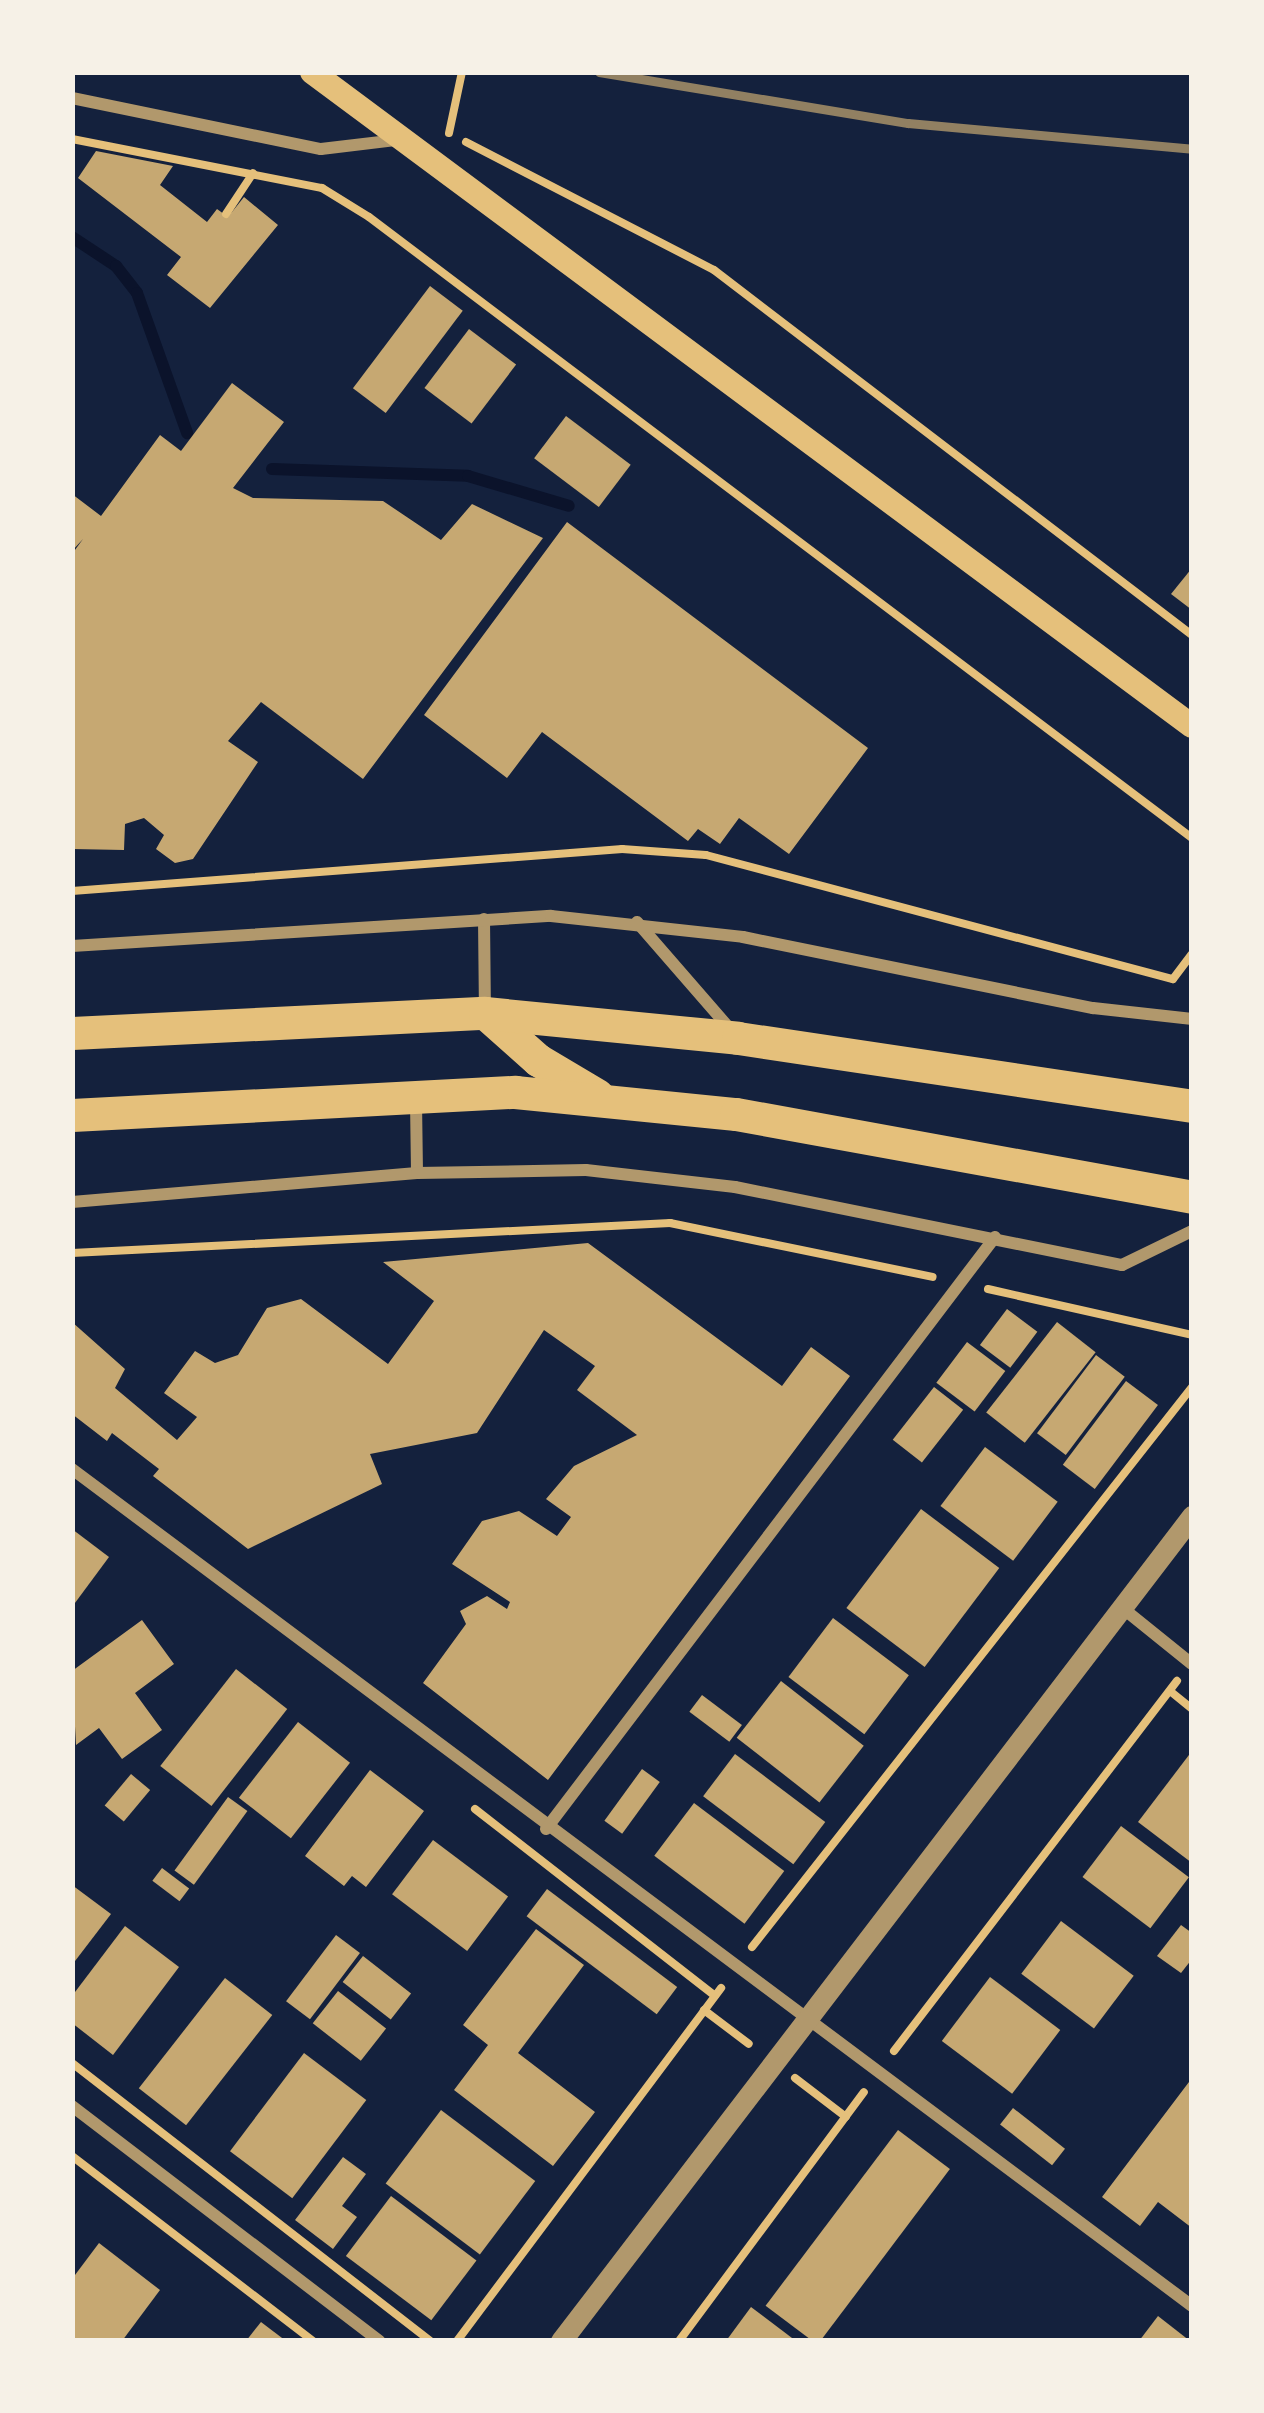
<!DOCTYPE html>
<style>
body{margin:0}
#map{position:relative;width:1264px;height:2413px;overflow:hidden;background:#14213d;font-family:Overpass,sans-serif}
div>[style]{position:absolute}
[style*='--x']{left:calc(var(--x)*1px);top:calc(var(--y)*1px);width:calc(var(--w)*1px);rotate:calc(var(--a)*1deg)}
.stream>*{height:12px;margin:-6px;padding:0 6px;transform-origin:6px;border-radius:6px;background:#0b132b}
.building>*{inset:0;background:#c6a872;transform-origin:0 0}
.path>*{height:8px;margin:-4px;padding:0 4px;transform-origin:4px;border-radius:4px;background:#e5c07b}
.minor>*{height:12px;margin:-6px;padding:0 6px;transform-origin:6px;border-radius:6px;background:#b1986c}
.tertiary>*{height:21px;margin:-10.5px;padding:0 10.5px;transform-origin:10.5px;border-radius:10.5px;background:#b1986c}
.secondary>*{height:24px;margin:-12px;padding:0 12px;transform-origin:12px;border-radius:12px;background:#e5c07b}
.trunk>*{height:33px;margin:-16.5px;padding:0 16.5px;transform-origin:16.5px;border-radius:16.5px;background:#e5c07b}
.rail>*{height:9px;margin:-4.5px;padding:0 4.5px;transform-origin:4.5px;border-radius:4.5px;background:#918062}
span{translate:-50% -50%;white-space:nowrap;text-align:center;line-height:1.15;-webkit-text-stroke:10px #f6f1e7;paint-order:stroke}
.frame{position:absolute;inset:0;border:75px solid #f6f1e7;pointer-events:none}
</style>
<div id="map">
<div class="stream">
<i style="--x:72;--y:237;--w:53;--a:33.4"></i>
<i style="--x:116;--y:266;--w:34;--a:52"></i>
<i style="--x:137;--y:293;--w:149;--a:70.3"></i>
<i style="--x:272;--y:469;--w:196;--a:2"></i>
<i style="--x:468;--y:476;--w:105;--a:16.5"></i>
</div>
<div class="building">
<i style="clip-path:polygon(96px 151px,173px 166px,160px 185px,207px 222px,217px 209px,228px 217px,244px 197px,278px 225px,210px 308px,167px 275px,181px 257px,78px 178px)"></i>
<i style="left:430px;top:286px;width:41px;height:128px;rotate:37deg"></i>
<i style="left:469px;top:329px;width:59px;height:74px;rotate:37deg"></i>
<i style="clip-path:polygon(232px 383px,284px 422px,233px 488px,253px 498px,383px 501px,441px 540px,472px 504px,543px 538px,363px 779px,261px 702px,228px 741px,258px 762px,193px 859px,175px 863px,156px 849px,164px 835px,144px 818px,125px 824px,124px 850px,72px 849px,72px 554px,83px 539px,72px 551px,72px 494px,101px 516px,160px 435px,181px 451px)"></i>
<i style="left:566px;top:416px;width:81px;height:53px;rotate:37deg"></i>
<i style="clip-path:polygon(567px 522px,868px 748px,789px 854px,739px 818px,720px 844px,698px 829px,688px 841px,542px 732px,507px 778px,424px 715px)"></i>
<i style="clip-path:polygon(1192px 568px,1192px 610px,1171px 594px)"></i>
<i style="clip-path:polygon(588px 1243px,782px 1386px,811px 1347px,850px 1376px,548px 1780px,423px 1683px,466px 1624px,460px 1611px,487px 1596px,507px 1609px,510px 1602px,452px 1564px,482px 1521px,519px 1511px,557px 1536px,571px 1517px,546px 1499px,574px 1466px,637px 1435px,577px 1390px,595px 1366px,544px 1330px,477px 1433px,370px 1454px,382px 1484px,248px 1549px,153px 1476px,159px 1469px,112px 1433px,107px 1441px,72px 1414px,72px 1322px,125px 1369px,115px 1388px,177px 1440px,197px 1417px,164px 1393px,195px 1351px,215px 1363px,238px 1355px,267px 1308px,301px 1299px,388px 1364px,434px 1301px,383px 1262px)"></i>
<i style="left:1007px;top:1309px;width:38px;height:45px;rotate:37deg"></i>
<i style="left:1057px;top:1322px;width:49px;height:115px;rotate:38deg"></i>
<i style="left:967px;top:1342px;width:48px;height:51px;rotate:37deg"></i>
<i style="left:1096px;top:1355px;width:36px;height:98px;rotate:37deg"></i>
<i style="left:1126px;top:1381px;width:40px;height:105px;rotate:37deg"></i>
<i style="left:934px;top:1387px;width:37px;height:67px;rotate:38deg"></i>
<i style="left:985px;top:1447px;width:91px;height:74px;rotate:37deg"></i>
<i style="left:921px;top:1509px;width:98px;height:124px;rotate:37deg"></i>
<i style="clip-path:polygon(72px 1529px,109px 1557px,72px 1607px)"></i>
<i style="left:833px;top:1618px;width:95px;height:74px;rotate:37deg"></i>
<i style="clip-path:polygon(142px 1620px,174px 1664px,135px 1693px,162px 1730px,122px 1759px,99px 1728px,76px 1745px,72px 1671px)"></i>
<i style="left:236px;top:1669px;width:65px;height:123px;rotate:38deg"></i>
<i style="left:781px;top:1681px;width:105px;height:72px;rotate:38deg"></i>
<i style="left:702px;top:1695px;width:50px;height:21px;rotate:37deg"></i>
<i style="left:298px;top:1722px;width:66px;height:96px;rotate:38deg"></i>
<i style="clip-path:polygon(1192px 1751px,1192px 1863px,1138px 1822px)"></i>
<i style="left:735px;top:1754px;width:113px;height:53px;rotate:37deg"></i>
<i style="left:642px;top:1769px;width:22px;height:64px;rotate:36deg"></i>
<i style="clip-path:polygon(370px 1770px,424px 1811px,366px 1887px,352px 1876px,344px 1886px,305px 1856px)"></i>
<i style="left:131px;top:1774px;width:25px;height:41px;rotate:40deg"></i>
<i style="left:228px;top:1797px;width:24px;height:91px;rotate:36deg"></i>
<i style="left:694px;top:1803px;width:113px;height:66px;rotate:37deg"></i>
<i style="left:1121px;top:1826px;width:85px;height:64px;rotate:37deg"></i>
<i style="left:433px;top:1840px;width:94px;height:68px;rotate:37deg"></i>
<i style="left:162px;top:1868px;width:34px;height:16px;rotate:37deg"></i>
<i style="clip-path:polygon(72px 1885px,111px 1914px,72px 1965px)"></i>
<i style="left:547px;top:1889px;width:163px;height:34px;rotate:37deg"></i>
<i style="left:1061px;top:1921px;width:91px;height:66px;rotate:37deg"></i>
<i style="clip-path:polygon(1181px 1925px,1192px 1933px,1192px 1959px,1181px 1973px,1157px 1956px)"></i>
<i style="clip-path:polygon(125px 1926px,179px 1967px,113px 2055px,72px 2023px,72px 1996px)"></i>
<i style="clip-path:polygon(536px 1929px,584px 1965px,518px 2053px,595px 2112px,553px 2166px,454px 2090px,488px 2045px,463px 2025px)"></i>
<i style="left:336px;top:1935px;width:30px;height:83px;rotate:37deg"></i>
<i style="left:363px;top:1956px;width:61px;height:33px;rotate:38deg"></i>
<i style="left:990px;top:1977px;width:88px;height:80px;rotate:37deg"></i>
<i style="left:225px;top:1978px;width:60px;height:140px;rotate:38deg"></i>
<i style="left:338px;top:1991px;width:61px;height:41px;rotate:38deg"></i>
<i style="left:304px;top:2053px;width:78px;height:123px;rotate:37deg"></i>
<i style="clip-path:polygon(1192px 2078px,1192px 2228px,1158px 2202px,1140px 2226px,1102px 2197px)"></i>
<i style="left:1013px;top:2108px;width:66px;height:21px;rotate:38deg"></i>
<i style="left:441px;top:2110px;width:118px;height:92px;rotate:37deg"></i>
<i style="left:898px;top:2130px;width:65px;height:220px;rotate:37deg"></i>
<i style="clip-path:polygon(343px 2157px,366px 2174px,342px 2206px,357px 2217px,333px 2249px,295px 2220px)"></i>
<i style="left:391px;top:2196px;width:107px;height:75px;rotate:37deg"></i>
<i style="clip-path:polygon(99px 2243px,160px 2290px,122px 2341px,72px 2341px,72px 2279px)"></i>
<i style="clip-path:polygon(751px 2307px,796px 2341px,726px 2341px)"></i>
<i style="clip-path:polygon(1158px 2316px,1190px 2341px,1139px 2341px)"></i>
<i style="clip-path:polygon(261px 2322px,286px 2341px,246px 2341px)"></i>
</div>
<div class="path">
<i style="--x:449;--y:133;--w:62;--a:-78"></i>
<i style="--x:72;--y:139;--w:255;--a:11.1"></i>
<i style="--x:322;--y:188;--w:55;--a:31.7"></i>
<i style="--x:369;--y:217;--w:1031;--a:37.04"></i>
<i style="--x:466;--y:142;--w:279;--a:27.3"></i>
<i style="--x:714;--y:270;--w:601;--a:37.37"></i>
<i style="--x:226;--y:214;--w:49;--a:-56.6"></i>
<i style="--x:72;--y:891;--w:552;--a:-4.37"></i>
<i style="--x:622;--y:849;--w:84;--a:4.1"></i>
<i style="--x:706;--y:855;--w:483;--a:14.9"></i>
<i style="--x:1173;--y:979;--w:31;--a:-53"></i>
<i style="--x:72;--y:1253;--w:599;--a:-2.87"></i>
<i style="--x:670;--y:1223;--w:268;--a:11.6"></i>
<i style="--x:988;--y:1289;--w:209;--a:12.7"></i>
<i style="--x:1170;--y:1691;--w:28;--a:39"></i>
<i style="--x:475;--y:1809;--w:304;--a:37.9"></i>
<i style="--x:752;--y:1947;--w:712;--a:-51.84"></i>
<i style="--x:704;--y:2010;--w:56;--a:37.1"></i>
<i style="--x:894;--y:2051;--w:466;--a:-52.6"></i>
<i style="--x:72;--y:2063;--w:453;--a:37.8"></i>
<i style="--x:795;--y:2078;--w:64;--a:37.4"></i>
<i style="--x:72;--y:2156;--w:304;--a:37.5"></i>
<i style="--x:457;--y:2341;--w:441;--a:-53.2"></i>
<i style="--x:679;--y:2341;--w:310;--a:-53.4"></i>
</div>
<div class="minor">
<i style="--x:72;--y:98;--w:254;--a:11.6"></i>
<i style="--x:321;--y:149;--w:77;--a:-6.8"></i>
<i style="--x:484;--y:919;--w:89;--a:89.4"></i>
<i style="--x:637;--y:922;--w:140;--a:49"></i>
<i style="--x:72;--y:946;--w:480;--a:-3.6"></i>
<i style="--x:551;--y:916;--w:193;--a:6.2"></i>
<i style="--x:743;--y:937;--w:357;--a:11.5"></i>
<i style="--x:1093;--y:1008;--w:100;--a:6.3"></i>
<i style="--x:416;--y:1101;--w:72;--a:89.2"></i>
<i style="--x:72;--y:1202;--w:346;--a:-4.8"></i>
<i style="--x:417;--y:1173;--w:169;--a:-1"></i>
<i style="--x:586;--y:1170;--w:150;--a:6.5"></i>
<i style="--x:735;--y:1187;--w:395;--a:11.4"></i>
<i style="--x:1122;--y:1265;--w:78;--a:-25.9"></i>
<i style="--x:72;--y:1469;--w:1398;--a:36.77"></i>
<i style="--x:1120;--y:1606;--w:92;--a:38.9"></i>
<i style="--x:546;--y:1829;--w:743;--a:-52.82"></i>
<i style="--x:72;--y:2106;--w:387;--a:37.4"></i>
</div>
<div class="tertiary">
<i style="--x:561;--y:2341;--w:1039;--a:-52.59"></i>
</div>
<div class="secondary">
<i style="--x:312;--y:72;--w:1096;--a:36.62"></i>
</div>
<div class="trunk">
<i style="--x:485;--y:1013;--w:71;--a:41.6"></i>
<i style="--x:538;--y:1060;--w:69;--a:30.7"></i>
<i style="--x:72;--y:1033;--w:413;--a:-2.8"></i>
<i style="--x:485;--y:1013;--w:254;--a:5.6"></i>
<i style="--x:738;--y:1038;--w:459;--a:8.5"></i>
<i style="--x:72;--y:1115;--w:444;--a:-3"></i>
<i style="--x:515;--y:1092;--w:222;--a:5.7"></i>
<i style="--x:736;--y:1114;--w:463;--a:10.3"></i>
</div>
<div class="rail">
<i style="--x:599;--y:72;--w:313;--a:9.4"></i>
<i style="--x:908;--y:123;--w:285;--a:5.2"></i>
</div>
<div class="frame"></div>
</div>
